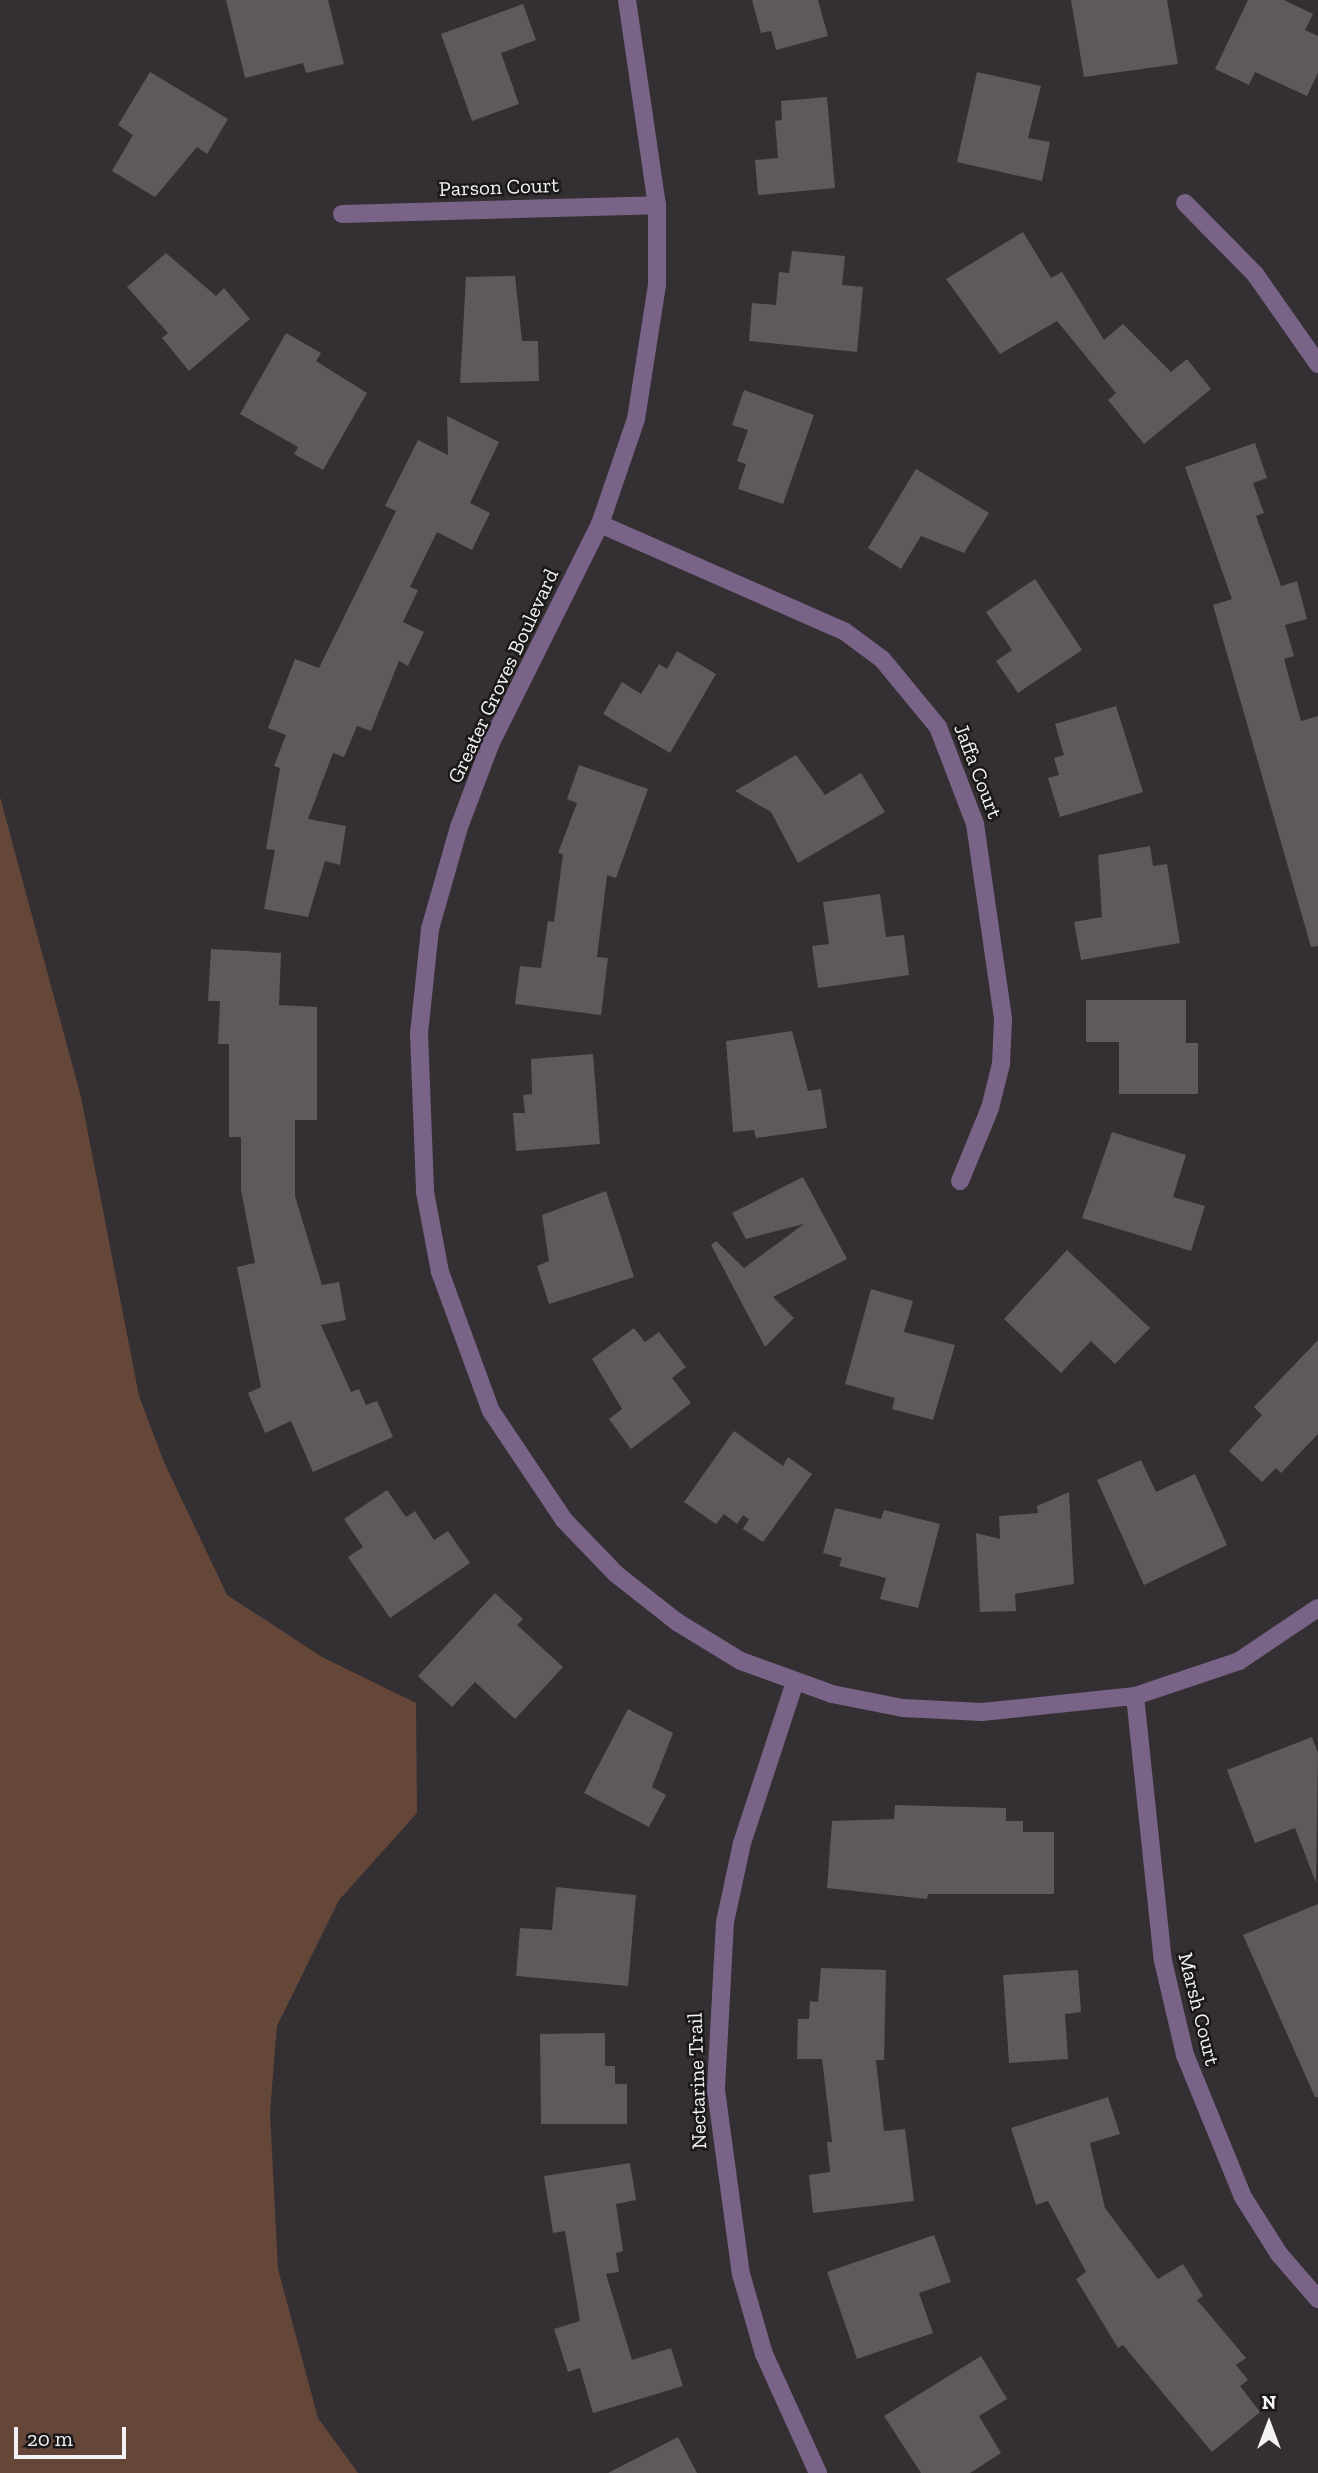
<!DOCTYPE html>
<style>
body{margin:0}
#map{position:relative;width:1318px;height:2473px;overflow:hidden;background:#342f32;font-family:"Zilla Slab",serif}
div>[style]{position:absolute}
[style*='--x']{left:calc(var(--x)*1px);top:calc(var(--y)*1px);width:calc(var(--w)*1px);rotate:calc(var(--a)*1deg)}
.green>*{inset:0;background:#65473a}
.building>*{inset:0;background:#5f5959}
.minor>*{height:18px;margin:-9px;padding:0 9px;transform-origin:9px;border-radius:9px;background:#796387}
span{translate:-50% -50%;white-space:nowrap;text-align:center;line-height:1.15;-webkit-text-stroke:5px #1a1819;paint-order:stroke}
.street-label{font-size:21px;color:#f5f2f4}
.north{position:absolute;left:1234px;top:2389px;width:70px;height:70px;-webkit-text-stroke:5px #1a1819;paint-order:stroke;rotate:0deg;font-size:19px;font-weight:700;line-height:28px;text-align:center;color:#f5f2f4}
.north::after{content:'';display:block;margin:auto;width:24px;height:32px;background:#f5f2f4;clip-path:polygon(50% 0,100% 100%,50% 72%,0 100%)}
.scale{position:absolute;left:14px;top:2427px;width:112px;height:32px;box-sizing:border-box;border:4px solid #f5f2f4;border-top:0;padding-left:9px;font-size:21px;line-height:24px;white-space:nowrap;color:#f5f2f4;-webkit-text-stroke:5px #1a1819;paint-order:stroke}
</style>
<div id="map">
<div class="green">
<i style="clip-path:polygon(0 797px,81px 1097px,139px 1396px,164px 1462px,227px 1595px,322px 1657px,416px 1703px,417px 1813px,339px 1900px,277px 2026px,270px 2112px,278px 2269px,318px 2418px,358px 2473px,0 2473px)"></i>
</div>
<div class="building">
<i style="clip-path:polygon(226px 0,328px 0,344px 64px,306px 73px,303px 63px,245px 78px)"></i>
<i style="clip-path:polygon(752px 0,818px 0,828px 36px,776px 50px,771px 31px,761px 33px)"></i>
<i style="clip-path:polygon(1071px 0,1167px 0,1178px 64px,1084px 77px)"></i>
<i style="clip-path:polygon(1248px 0,1284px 0,1313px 14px,1305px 30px,1318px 36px,1318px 73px,1307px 96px,1255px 72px,1249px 85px,1215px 69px)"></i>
<i style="clip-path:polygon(523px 4px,536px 40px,501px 53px,519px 104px,472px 121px,441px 34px)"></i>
<i style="clip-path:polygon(150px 72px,228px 119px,207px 154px,197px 147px,155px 197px,112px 171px,133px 135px,118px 125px)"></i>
<i style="clip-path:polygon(977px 72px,1041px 86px,1028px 138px,1050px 142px,1042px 181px,957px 162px)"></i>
<i style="clip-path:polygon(827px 97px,835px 188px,758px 195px,755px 160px,778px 158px,775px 121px,782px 120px,781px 101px)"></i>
<i style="clip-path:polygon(1023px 232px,1051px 278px,1062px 272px,1104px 340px,1123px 324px,1171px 372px,1187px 359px,1211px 389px,1144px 444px,1108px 400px,1116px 393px,1057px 321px,1000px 354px,946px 279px)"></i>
<i style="clip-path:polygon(792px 251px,845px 256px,842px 285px,863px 287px,857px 352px,749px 341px,752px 303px,776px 305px,779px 272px,789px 273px)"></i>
<i style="clip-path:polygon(166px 253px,216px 296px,224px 288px,250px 319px,189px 371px,162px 338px,168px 333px,127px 287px)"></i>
<i style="clip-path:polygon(515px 276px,522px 341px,538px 341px,539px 381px,460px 383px,466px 277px)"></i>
<i style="clip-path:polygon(286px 333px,321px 353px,316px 361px,367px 393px,323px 470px,294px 454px,298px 447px,240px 414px)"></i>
<i style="clip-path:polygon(744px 390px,814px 415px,783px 504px,738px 489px,746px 464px,737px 461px,748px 430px,732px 425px)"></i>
<i style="clip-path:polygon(447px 416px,499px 442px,470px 503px,490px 513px,472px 550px,437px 532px,410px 587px,418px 590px,403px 622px,424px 632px,408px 666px,399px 661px,371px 731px,357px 726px,344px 757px,333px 753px,308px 819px,346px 826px,340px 865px,325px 861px,308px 917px,264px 909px,275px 850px,266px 849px,280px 768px,274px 766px,286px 735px,268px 728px,295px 659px,319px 668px,396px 511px,385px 506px,418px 440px,448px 455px)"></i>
<i style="clip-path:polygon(1255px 443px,1267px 478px,1253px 483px,1264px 513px,1256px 516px,1281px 586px,1297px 581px,1307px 619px,1285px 625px,1294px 656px,1284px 659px,1301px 721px,1318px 716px,1318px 946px,1311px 947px,1213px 605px,1232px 599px,1185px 467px)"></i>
<i style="clip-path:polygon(916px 469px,989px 513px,964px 553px,921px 536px,901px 569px,868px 548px)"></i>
<i style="clip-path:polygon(1035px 579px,1082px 650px,1018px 693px,996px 661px,1012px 650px,986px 612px)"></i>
<i style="clip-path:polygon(677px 651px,716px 674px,670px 753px,603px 714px,622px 682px,641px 694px,659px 664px,667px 669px)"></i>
<i style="clip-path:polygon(1116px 706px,1143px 792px,1060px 817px,1048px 778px,1059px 775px,1054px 758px,1064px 755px,1055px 724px)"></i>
<i style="clip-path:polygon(796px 755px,825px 795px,861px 773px,885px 812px,798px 863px,771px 812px,735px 791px)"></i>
<i style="clip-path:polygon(579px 765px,648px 789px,616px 878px,607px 875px,597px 957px,608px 958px,601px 1015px,515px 1004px,520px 966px,541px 968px,548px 921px,554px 922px,563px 854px,558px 853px,577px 803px,567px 799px)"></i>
<i style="clip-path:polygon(1150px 846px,1153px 866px,1167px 864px,1180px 943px,1081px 960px,1074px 922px,1102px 917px,1098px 855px)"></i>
<i style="clip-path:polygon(880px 894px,886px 937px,904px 935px,909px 975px,818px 988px,812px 946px,829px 944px,823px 902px)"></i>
<i style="clip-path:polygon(211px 949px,281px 953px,279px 1005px,317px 1007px,317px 1120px,295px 1120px,295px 1196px,322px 1285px,339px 1282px,346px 1320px,321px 1325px,351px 1392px,359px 1389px,366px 1405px,377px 1401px,393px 1437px,313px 1472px,291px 1421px,265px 1433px,248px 1393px,261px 1387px,237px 1267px,255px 1263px,241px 1190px,241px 1137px,229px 1137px,229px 1044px,218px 1044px,220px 1001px,208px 1001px)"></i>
<i style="clip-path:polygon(1086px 1000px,1186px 1000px,1186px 1043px,1198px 1043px,1198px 1094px,1119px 1094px,1119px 1042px,1086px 1042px)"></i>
<i style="clip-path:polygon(792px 1031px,808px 1091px,821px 1089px,827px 1128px,756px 1138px,754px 1130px,733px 1132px,726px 1041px)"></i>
<i style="clip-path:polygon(593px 1054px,600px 1144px,516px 1151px,513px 1113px,525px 1113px,523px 1095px,532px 1094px,531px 1059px)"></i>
<i style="clip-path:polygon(1112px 1132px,1186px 1155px,1173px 1197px,1205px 1206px,1191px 1251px,1082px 1218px)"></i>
<i style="clip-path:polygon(803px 1177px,847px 1259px,773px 1297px,794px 1318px,765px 1347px,711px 1245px,716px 1241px,744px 1268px,804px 1224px,746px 1239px,732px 1213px)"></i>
<i style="clip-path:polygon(606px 1191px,634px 1277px,549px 1304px,537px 1266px,549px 1261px,542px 1215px)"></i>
<i style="clip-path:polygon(1067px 1250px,1150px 1328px,1115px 1364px,1091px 1341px,1061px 1373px,1004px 1319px)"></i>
<i style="clip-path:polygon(871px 1289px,913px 1301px,904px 1332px,955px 1345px,933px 1420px,892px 1409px,895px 1398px,845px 1384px)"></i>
<i style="clip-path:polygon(634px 1328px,645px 1342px,659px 1332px,686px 1367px,672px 1378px,691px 1403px,631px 1449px,609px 1419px,622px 1409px,592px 1359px)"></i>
<i style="clip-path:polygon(1318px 1340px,1318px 1434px,1281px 1473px,1276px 1468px,1262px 1482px,1229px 1451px,1262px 1415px,1254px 1407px)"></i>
<i style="clip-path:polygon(734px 1431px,783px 1466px,788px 1457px,812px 1474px,763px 1542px,743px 1529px,749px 1519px,743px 1515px,737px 1524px,724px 1514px,716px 1524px,684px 1502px)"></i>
<i style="clip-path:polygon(1141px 1460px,1156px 1492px,1195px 1474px,1227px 1545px,1144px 1585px,1097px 1480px)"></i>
<i style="clip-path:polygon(387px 1490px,406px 1517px,415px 1511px,434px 1540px,448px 1531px,470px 1563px,390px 1618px,348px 1557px,363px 1547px,344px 1519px)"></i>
<i style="clip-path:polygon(1069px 1492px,1074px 1584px,1015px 1594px,1016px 1611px,980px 1612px,976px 1533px,1000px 1539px,999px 1516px,1038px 1513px,1037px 1506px)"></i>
<i style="clip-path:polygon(835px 1508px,881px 1519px,884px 1510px,940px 1524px,918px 1608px,880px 1599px,886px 1578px,839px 1566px,842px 1558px,823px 1553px)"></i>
<i style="clip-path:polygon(495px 1593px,523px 1619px,517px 1625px,563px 1667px,515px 1719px,475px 1682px,452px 1707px,418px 1676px)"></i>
<i style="clip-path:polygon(628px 1709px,673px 1733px,652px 1787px,666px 1795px,649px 1827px,584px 1793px)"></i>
<i style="clip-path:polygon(1312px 1737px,1318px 1753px,1316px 1883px,1295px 1828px,1255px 1843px,1227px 1770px)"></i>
<i style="clip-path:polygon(895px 1805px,1006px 1808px,1006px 1821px,1023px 1821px,1023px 1832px,1054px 1832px,1054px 1894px,928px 1894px,927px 1899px,827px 1888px,832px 1821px,894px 1819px)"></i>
<i style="clip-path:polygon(556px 1887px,636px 1895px,628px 1986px,516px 1976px,520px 1928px,552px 1930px)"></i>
<i style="clip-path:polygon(1318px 1904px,1318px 2097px,1315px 2097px,1243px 1935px)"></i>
<i style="clip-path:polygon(821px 1968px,886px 1970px,884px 2060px,876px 2060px,884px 2131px,905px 2129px,914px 2201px,813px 2213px,809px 2175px,830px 2172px,827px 2142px,832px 2142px,822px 2059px,797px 2059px,798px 2019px,809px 2019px,810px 2001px,818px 2002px)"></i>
<i style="clip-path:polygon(1078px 1970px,1081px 2012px,1065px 2014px,1068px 2059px,1009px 2063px,1003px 1975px)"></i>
<i style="clip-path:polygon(605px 2033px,605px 2066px,615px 2066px,615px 2084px,627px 2084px,627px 2124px,541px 2124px,540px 2034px)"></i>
<i style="clip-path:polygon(1108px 2097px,1120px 2134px,1090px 2143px,1105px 2208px,1158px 2279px,1183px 2264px,1203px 2296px,1197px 2300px,1246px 2358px,1236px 2365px,1248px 2380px,1240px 2386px,1260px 2412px,1212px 2452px,1123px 2345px,1118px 2348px,1076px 2279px,1086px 2272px,1048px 2201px,1036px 2205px,1011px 2128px)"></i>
<i style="clip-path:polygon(630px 2163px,636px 2200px,616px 2204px,623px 2251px,616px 2253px,619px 2272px,606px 2274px,632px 2360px,671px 2348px,683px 2386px,593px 2413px,580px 2368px,568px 2372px,554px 2329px,580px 2321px,565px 2231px,553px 2233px,544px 2176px)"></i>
<i style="clip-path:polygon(934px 2235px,951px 2282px,919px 2293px,933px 2333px,857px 2359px,827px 2272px)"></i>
<i style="clip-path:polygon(981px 2356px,1007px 2399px,979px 2416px,1001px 2453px,970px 2473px,921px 2473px,884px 2416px)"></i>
<i style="clip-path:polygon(678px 2437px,697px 2473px,608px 2473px)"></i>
</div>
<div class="minor">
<i style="--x:627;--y:0;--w:207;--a:81.7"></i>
<i style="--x:657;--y:205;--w:80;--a:90"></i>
<i style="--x:657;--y:285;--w:136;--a:98.9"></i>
<i style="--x:636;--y:419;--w:111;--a:108.9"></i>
<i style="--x:600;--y:524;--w:247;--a:116.5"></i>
<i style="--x:490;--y:745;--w:88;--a:110.7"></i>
<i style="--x:459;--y:827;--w:106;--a:105.9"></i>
<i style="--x:430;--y:929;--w:105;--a:96"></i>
<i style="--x:419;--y:1033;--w:159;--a:87.8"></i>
<i style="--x:425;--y:1192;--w:81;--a:79.4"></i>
<i style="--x:440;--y:1272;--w:148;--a:69.9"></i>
<i style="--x:491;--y:1411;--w:131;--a:56.2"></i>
<i style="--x:564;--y:1520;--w:75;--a:46.1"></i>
<i style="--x:616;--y:1574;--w:78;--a:38.2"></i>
<i style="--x:677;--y:1622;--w:75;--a:31.4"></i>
<i style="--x:741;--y:1661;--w:97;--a:19.9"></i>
<i style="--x:832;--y:1694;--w:72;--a:11.2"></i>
<i style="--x:903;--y:1708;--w:79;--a:2.9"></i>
<i style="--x:982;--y:1712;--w:154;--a:-6"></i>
<i style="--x:1135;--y:1696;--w:110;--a:-18.6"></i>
<i style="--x:1239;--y:1661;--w:95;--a:-33.9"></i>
<i style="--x:1185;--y:203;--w:100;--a:45.4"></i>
<i style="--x:1255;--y:274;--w:110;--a:55"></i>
<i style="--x:342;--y:214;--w:315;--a:-1.6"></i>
<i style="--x:600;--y:524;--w:266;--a:23.7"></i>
<i style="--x:844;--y:631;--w:47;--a:36.4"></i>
<i style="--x:882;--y:659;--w:88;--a:50.5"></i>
<i style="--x:938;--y:727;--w:104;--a:69.1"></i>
<i style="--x:975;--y:824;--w:197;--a:81.8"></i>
<i style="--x:1003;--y:1019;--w:45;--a:92.5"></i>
<i style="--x:1001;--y:1064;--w:45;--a:104"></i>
<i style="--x:990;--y:1108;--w:79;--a:112.3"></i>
<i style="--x:795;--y:1682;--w:169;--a:108.2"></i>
<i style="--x:742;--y:1843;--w:81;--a:102.1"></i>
<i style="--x:725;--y:1922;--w:168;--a:93.1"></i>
<i style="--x:716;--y:2090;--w:186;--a:82.3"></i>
<i style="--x:741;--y:2274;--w:83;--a:74"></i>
<i style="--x:764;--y:2354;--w:131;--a:65.6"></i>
<i style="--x:1135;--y:1696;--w:266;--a:84"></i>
<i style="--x:1163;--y:1961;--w:97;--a:76.8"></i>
<i style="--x:1185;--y:2055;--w:153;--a:67.8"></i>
<i style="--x:1243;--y:2197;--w:67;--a:57.7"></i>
<i style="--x:1279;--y:2254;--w:60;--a:49.1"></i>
</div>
<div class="street-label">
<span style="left:499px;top:187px;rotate:-2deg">Parson Court</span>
<span style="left:503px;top:676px;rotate:-65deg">Greater Groves Boulevard</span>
<span style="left:978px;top:771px;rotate:69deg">Jaffa Court</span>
<span style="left:1199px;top:2009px;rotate:76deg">Marsh Court</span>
<span style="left:697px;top:2081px;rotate:-92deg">Nectarine Trail</span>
</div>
<div class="north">N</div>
<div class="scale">20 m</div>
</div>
